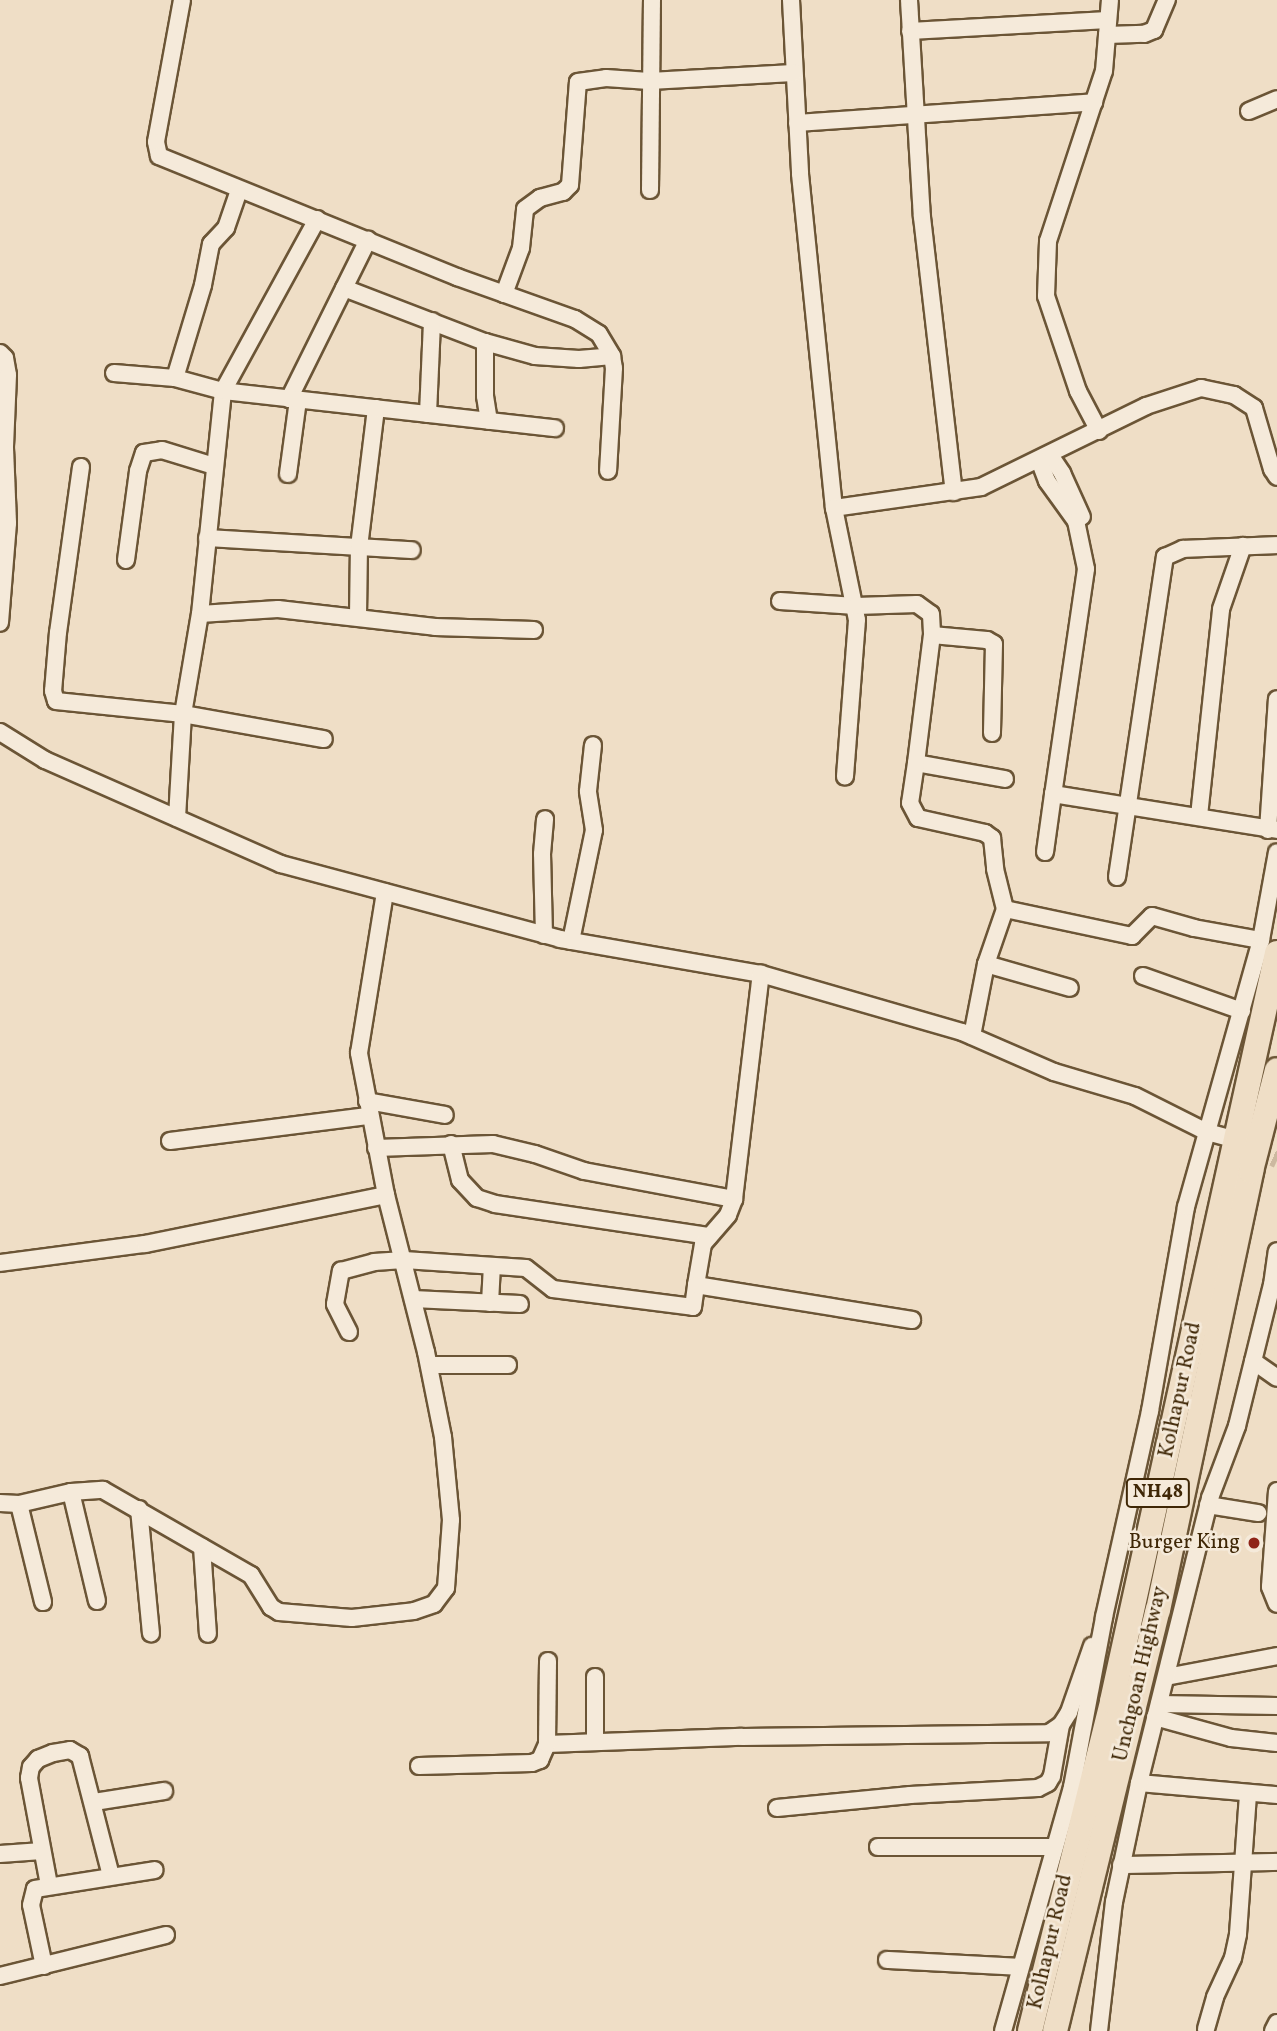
<!DOCTYPE html>
<style>
body{margin:0}
#map{position:relative;width:1277px;height:2031px;overflow:hidden;background:#efdec6;font-family:Vollkorn,serif}
div>[style]{position:absolute}
[style*='--x']{left:calc(var(--x)*1px);top:calc(var(--y)*1px);width:calc(var(--w)*1px);rotate:calc(var(--a)*1deg)}
.minor-tunnel>*{height:16px;margin-top:-8px;transform-origin:0;background:repeating-linear-gradient(90deg,#ccb9a0 0 16px,transparent 0 24px)}
.roads{filter:drop-shadow(2px 0 #6b5536) drop-shadow(-2px 0 #6b5536) drop-shadow(0 2px #6b5536) drop-shadow(0 -2px #6b5536)}
.minor>*{height:16px;margin:-8px;padding:0 8px;transform-origin:8px;border-radius:8px;background:#f5eada}
.trunk>*{height:24px;margin:-12px;padding:0 12px;transform-origin:12px;border-radius:12px;background:#efdec6}
.dots>*{width:19px;height:19px;translate:-50% -50%;box-sizing:border-box;border:4px solid #f5eada;border-radius:50%}
span{translate:-50% -50%;white-space:nowrap;text-align:center;line-height:1.15;-webkit-text-stroke:5px #f5eada;paint-order:stroke}
.shield-label span{padding:2px 5px;background:#f5eada;border:2px solid;border-radius:5px;-webkit-text-stroke-width:0}
.shield-label{font-size:19px;color:#3f2706;font-weight:700}
.street-label{font-size:21px;color:#3f2706}
.poi-label{font-size:21px;color:#3f2706}
.right{translate:-100% -50%;text-align:right}
</style>
<div id="map">
<div class="minor-tunnel">
<i style="--x:1251;--y:1148;--w:29;--a:25"></i>
</div>
<div class="roads">
<div class="minor">
<i style="--x:182;--y:0;--w:144;--a:100.4"></i>
<i style="--x:156;--y:142;--w:14;--a:78"></i>
<i style="--x:159;--y:156;--w:322;--a:22.1"></i>
<i style="--x:457;--y:277;--w:125;--a:19.6"></i>
<i style="--x:575;--y:319;--w:28;--a:32"></i>
<i style="--x:599;--y:334;--w:26;--a:59"></i>
<i style="--x:612;--y:356;--w:12;--a:81"></i>
<i style="--x:614;--y:368;--w:103;--a:93.3"></i>
<i style="--x:791;--y:0;--w:174;--a:87"></i>
<i style="--x:800;--y:174;--w:336;--a:84.2"></i>
<i style="--x:834;--y:508;--w:148;--a:-8.1"></i>
<i style="--x:981;--y:487;--w:184;--a:-26.1"></i>
<i style="--x:1146;--y:406;--w:58;--a:-18.1"></i>
<i style="--x:1201;--y:388;--w:34;--a:12"></i>
<i style="--x:1234;--y:395;--w:24;--a:33"></i>
<i style="--x:1254;--y:408;--w:64;--a:73.6"></i>
<i style="--x:1272;--y:469;--w:9;--a:58"></i>
<i style="--x:909;--y:0;--w:217;--a:86.6"></i>
<i style="--x:922;--y:217;--w:277;--a:83.4"></i>
<i style="--x:910;--y:31;--w:198;--a:-3.2"></i>
<i style="--x:1107;--y:35;--w:37;--a:-2"></i>
<i style="--x:1144;--y:34;--w:11;--a:-22"></i>
<i style="--x:1154;--y:30;--w:33;--a:-67"></i>
<i style="--x:1249;--y:111;--w:30;--a:-23"></i>
<i style="--x:797;--y:123;--w:298;--a:-4"></i>
<i style="--x:650;--y:190;--w:190;--a:-89.4"></i>
<i style="--x:344;--y:288;--w:151;--a:21"></i>
<i style="--x:485;--y:342;--w:52;--a:15.6"></i>
<i style="--x:535;--y:356;--w:44;--a:3.9"></i>
<i style="--x:579;--y:359;--w:33;--a:-5"></i>
<i style="--x:504;--y:294;--w:49;--a:-69.7"></i>
<i style="--x:521;--y:248;--w:39;--a:-84"></i>
<i style="--x:525;--y:209;--w:19;--a:-36"></i>
<i style="--x:540;--y:198;--w:24;--a:-15"></i>
<i style="--x:563;--y:192;--w:10;--a:-45"></i>
<i style="--x:570;--y:185;--w:103;--a:-85.6"></i>
<i style="--x:578;--y:82;--w:28;--a:-8"></i>
<i style="--x:606;--y:78;--w:43;--a:4"></i>
<i style="--x:649;--y:81;--w:145;--a:-3.2"></i>
<i style="--x:485;--y:342;--w:54;--a:90"></i>
<i style="--x:485;--y:396;--w:25;--a:81"></i>
<i style="--x:0;--y:353;--w:7;--a:45"></i>
<i style="--x:5;--y:358;--w:17;--a:80"></i>
<i style="--x:8;--y:375;--w:73;--a:92.4"></i>
<i style="--x:5;--y:448;--w:75;--a:87.7"></i>
<i style="--x:8;--y:523;--w:100;--a:94.6"></i>
<i style="--x:114;--y:373;--w:61;--a:4.7"></i>
<i style="--x:175;--y:378;--w:50;--a:15.2"></i>
<i style="--x:223;--y:391;--w:196;--a:-61.3"></i>
<i style="--x:175;--y:378;--w:97;--a:-73.2"></i>
<i style="--x:203;--y:285;--w:42;--a:-79"></i>
<i style="--x:211;--y:244;--w:22;--a:-47"></i>
<i style="--x:226;--y:228;--w:39;--a:-71"></i>
<i style="--x:289;--y:399;--w:178;--a:-63.6"></i>
<i style="--x:428;--y:414;--w:93;--a:-87.5"></i>
<i style="--x:1099;--y:431;--w:45;--a:-117.7"></i>
<i style="--x:1078;--y:391;--w:100;--a:-108.6"></i>
<i style="--x:1046;--y:296;--w:55;--a:-87.9"></i>
<i style="--x:1048;--y:241;--w:179;--a:-71.8"></i>
<i style="--x:1104;--y:71;--w:71;--a:-85.2"></i>
<i style="--x:1050;--y:455;--w:22;--a:56"></i>
<i style="--x:1062;--y:473;--w:48;--a:65.6"></i>
<i style="--x:1039;--y:460;--w:22;--a:69"></i>
<i style="--x:1047;--y:481;--w:49;--a:54.1"></i>
<i style="--x:1076;--y:521;--w:49;--a:78.2"></i>
<i style="--x:1086;--y:569;--w:227;--a:98.3"></i>
<i style="--x:1053;--y:794;--w:227;--a:9.1"></i>
<i style="--x:81;--y:467;--w:167;--a:97.9"></i>
<i style="--x:58;--y:632;--w:59;--a:94.8"></i>
<i style="--x:53;--y:691;--w:10;--a:73"></i>
<i style="--x:56;--y:701;--w:128;--a:5.8"></i>
<i style="--x:183;--y:714;--w:143;--a:10.1"></i>
<i style="--x:288;--y:474;--w:75;--a:-82.3"></i>
<i style="--x:834;--y:508;--w:114;--a:78.4"></i>
<i style="--x:857;--y:620;--w:157;--a:94.4"></i>
<i style="--x:207;--y:538;--w:205;--a:3.4"></i>
<i style="--x:126;--y:560;--w:90;--a:-82.3"></i>
<i style="--x:138;--y:471;--w:19;--a:-72"></i>
<i style="--x:144;--y:453;--w:18;--a:-9"></i>
<i style="--x:162;--y:450;--w:54;--a:17.1"></i>
<i style="--x:780;--y:601;--w:76;--a:3.8"></i>
<i style="--x:856;--y:606;--w:61;--a:-1.9"></i>
<i style="--x:917;--y:604;--w:17;--a:36"></i>
<i style="--x:931;--y:614;--w:21;--a:87"></i>
<i style="--x:200;--y:614;--w:78;--a:-3.7"></i>
<i style="--x:278;--y:609;--w:158;--a:6.5"></i>
<i style="--x:435;--y:627;--w:99;--a:1.7"></i>
<i style="--x:358;--y:616;--w:69;--a:-89.2"></i>
<i style="--x:359;--y:547;--w:140;--a:-83"></i>
<i style="--x:0;--y:732;--w:53;--a:31.9"></i>
<i style="--x:45;--y:760;--w:258;--a:23.8"></i>
<i style="--x:281;--y:864;--w:289;--a:15"></i>
<i style="--x:560;--y:939;--w:204;--a:9.9"></i>
<i style="--x:761;--y:974;--w:209;--a:16.1"></i>
<i style="--x:962;--y:1032;--w:100;--a:23.5"></i>
<i style="--x:1054;--y:1072;--w:84;--a:16.5"></i>
<i style="--x:1135;--y:1096;--w:80;--a:26.6"></i>
<i style="--x:1207;--y:1132;--w:24;--a:15"></i>
<i style="--x:916;--y:763;--w:129;--a:-82.9"></i>
<i style="--x:932;--y:635;--w:55;--a:5.2"></i>
<i style="--x:987;--y:640;--w:8;--a:30"></i>
<i style="--x:994;--y:644;--w:89;--a:91.3"></i>
<i style="--x:1005;--y:779;--w:90;--a:-169.8"></i>
<i style="--x:916;--y:763;--w:40;--a:98.5"></i>
<i style="--x:910;--y:803;--w:17;--a:62"></i>
<i style="--x:918;--y:818;--w:69;--a:12.6"></i>
<i style="--x:985;--y:833;--w:9;--a:36"></i>
<i style="--x:992;--y:838;--w:31;--a:84"></i>
<i style="--x:995;--y:869;--w:41;--a:76"></i>
<i style="--x:1199;--y:816;--w:208;--a:-83.9"></i>
<i style="--x:1221;--y:609;--w:67;--a:-70.8"></i>
<i style="--x:177;--y:818;--w:104;--a:-86.7"></i>
<i style="--x:183;--y:714;--w:101;--a:-80.4"></i>
<i style="--x:200;--y:614;--w:224;--a:-84.1"></i>
<i style="--x:223;--y:391;--w:334;--a:6.4"></i>
<i style="--x:1268;--y:830;--w:131;--a:-86.1"></i>
<i style="--x:1045;--y:852;--w:59;--a:-82.1"></i>
<i style="--x:1117;--y:877;--w:324;--a:-81.5"></i>
<i style="--x:1165;--y:557;--w:20;--a:-24"></i>
<i style="--x:1183;--y:549;--w:94;--a:-2.4"></i>
<i style="--x:544;--y:935;--w:81;--a:-91.4"></i>
<i style="--x:542;--y:854;--w:35;--a:-85"></i>
<i style="--x:571;--y:941;--w:113;--a:-78.3"></i>
<i style="--x:594;--y:830;--w:39;--a:-99"></i>
<i style="--x:588;--y:791;--w:46;--a:-83.8"></i>
<i style="--x:986;--y:964;--w:87;--a:15.9"></i>
<i style="--x:1143;--y:976;--w:105;--a:19.5"></i>
<i style="--x:972;--y:1036;--w:73;--a:-79"></i>
<i style="--x:986;--y:964;--w:58;--a:-70.9"></i>
<i style="--x:1005;--y:909;--w:130;--a:12"></i>
<i style="--x:1132;--y:936;--w:28;--a:-45"></i>
<i style="--x:1152;--y:916;--w:44;--a:15.9"></i>
<i style="--x:1194;--y:928;--w:68;--a:10.2"></i>
<i style="--x:367;--y:1101;--w:79;--a:10.2"></i>
<i style="--x:170;--y:1141;--w:201;--a:-7.2"></i>
<i style="--x:451;--y:1144;--w:37;--a:76"></i>
<i style="--x:460;--y:1180;--w:25;--a:47"></i>
<i style="--x:477;--y:1198;--w:19;--a:18"></i>
<i style="--x:495;--y:1204;--w:217;--a:8.5"></i>
<i style="--x:376;--y:1148;--w:117;--a:-2"></i>
<i style="--x:493;--y:1144;--w:43;--a:13.4"></i>
<i style="--x:535;--y:1154;--w:52;--a:19.1"></i>
<i style="--x:584;--y:1171;--w:153;--a:10.6"></i>
<i style="--x:0;--y:1263;--w:146;--a:-7.5"></i>
<i style="--x:145;--y:1244;--w:246;--a:-11.5"></i>
<i style="--x:696;--y:1285;--w:42;--a:-80.3"></i>
<i style="--x:703;--y:1244;--w:38;--a:-49"></i>
<i style="--x:728;--y:1215;--w:17;--a:-69"></i>
<i style="--x:734;--y:1199;--w:227;--a:-83.2"></i>
<i style="--x:413;--y:1299;--w:107;--a:2.7"></i>
<i style="--x:490;--y:1303;--w:37;--a:-87"></i>
<i style="--x:349;--y:1332;--w:31;--a:-117"></i>
<i style="--x:335;--y:1304;--w:34;--a:-80"></i>
<i style="--x:341;--y:1271;--w:34;--a:-15"></i>
<i style="--x:374;--y:1262;--w:30;--a:-4"></i>
<i style="--x:404;--y:1260;--w:122;--a:3.8"></i>
<i style="--x:526;--y:1268;--w:34;--a:38"></i>
<i style="--x:553;--y:1289;--w:141;--a:7.3"></i>
<i style="--x:693;--y:1307;--w:22;--a:-82"></i>
<i style="--x:696;--y:1285;--w:219;--a:9.2"></i>
<i style="--x:1253;--y:1361;--w:29;--a:35"></i>
<i style="--x:429;--y:1365;--w:79;--a:0"></i>
<i style="--x:1277;--y:1491;--w:96;--a:94.2"></i>
<i style="--x:1270;--y:1587;--w:18;--a:68"></i>
<i style="--x:71;--y:1492;--w:112;--a:76.6"></i>
<i style="--x:0;--y:1503;--w:19;--a:3"></i>
<i style="--x:19;--y:1504;--w:53;--a:-13"></i>
<i style="--x:71;--y:1492;--w:32;--a:-4"></i>
<i style="--x:103;--y:1490;--w:171;--a:29.9"></i>
<i style="--x:251;--y:1575;--w:38;--a:58"></i>
<i style="--x:271;--y:1607;--w:9;--a:32"></i>
<i style="--x:279;--y:1612;--w:73;--a:4.7"></i>
<i style="--x:352;--y:1618;--w:62;--a:-6.4"></i>
<i style="--x:414;--y:1611;--w:21;--a:-19"></i>
<i style="--x:434;--y:1604;--w:20;--a:-53"></i>
<i style="--x:446;--y:1588;--w:68;--a:-85.8"></i>
<i style="--x:451;--y:1520;--w:83;--a:-95.5"></i>
<i style="--x:443;--y:1437;--w:87;--a:-101.3"></i>
<i style="--x:426;--y:1352;--w:162;--a:-104.3"></i>
<i style="--x:386;--y:1195;--w:145;--a:-100.8"></i>
<i style="--x:359;--y:1053;--w:163;--a:-80.8"></i>
<i style="--x:19;--y:1504;--w:101;--a:76.2"></i>
<i style="--x:1208;--y:1505;--w:51;--a:9.1"></i>
<i style="--x:139;--y:1509;--w:125;--a:84.5"></i>
<i style="--x:202;--y:1547;--w:87;--a:86.1"></i>
<i style="--x:595;--y:1677;--w:65;--a:90"></i>
<i style="--x:1166;--y:1677;--w:113;--a:-10.7"></i>
<i style="--x:1159;--y:1704;--w:118;--a:1"></i>
<i style="--x:1155;--y:1717;--w:79;--a:15.4"></i>
<i style="--x:1231;--y:1738;--w:46;--a:6.2"></i>
<i style="--x:547;--y:1744;--w:195;--a:-2.1"></i>
<i style="--x:742;--y:1737;--w:307;--a:-0.7"></i>
<i style="--x:1049;--y:1733;--w:14;--a:-34"></i>
<i style="--x:1061;--y:1725;--w:15;--a:-58"></i>
<i style="--x:1069;--y:1712;--w:70;--a:-70.8"></i>
<i style="--x:419;--y:1766;--w:113;--a:-1.5"></i>
<i style="--x:532;--y:1763;--w:9;--a:-21"></i>
<i style="--x:540;--y:1760;--w:17;--a:-66"></i>
<i style="--x:547;--y:1744;--w:83;--a:-89.3"></i>
<i style="--x:1139;--y:1783;--w:139;--a:5"></i>
<i style="--x:94;--y:1802;--w:71;--a:-8.9"></i>
<i style="--x:777;--y:1808;--w:134;--a:-5.6"></i>
<i style="--x:910;--y:1795;--w:128;--a:-3.1"></i>
<i style="--x:1038;--y:1788;--w:11;--a:-27"></i>
<i style="--x:1048;--y:1783;--w:8;--a:-60"></i>
<i style="--x:1052;--y:1776;--w:52;--a:-80"></i>
<i style="--x:878;--y:1847;--w:176;--a:0"></i>
<i style="--x:0;--y:1854;--w:42;--a:-4.1"></i>
<i style="--x:1121;--y:1865;--w:156;--a:-1.1"></i>
<i style="--x:49;--y:1885;--w:109;--a:-100.6"></i>
<i style="--x:29;--y:1778;--w:11;--a:-80"></i>
<i style="--x:31;--y:1767;--w:11;--a:-49"></i>
<i style="--x:38;--y:1759;--w:16;--a:-22"></i>
<i style="--x:53;--y:1753;--w:17;--a:-10"></i>
<i style="--x:70;--y:1750;--w:12;--a:31"></i>
<i style="--x:80;--y:1756;--w:124;--a:75.5"></i>
<i style="--x:887;--y:1960;--w:132;--a:3"></i>
<i style="--x:44;--y:1966;--w:62;--a:-102"></i>
<i style="--x:31;--y:1905;--w:16;--a:-76"></i>
<i style="--x:35;--y:1889;--w:121;--a:-9"></i>
<i style="--x:0;--y:1976;--w:171;--a:-13.9"></i>
<i style="--x:1206;--y:2029;--w:33;--a:-74"></i>
<i style="--x:1215;--y:1997;--w:43;--a:-65.2"></i>
<i style="--x:1233;--y:1958;--w:25;--a:-78"></i>
<i style="--x:1238;--y:1934;--w:141;--a:-85.9"></i>
<i style="--x:1003;--y:2031;--w:254;--a:-74.2"></i>
<i style="--x:1072;--y:1787;--w:173;--a:-79.3"></i>
<i style="--x:1104;--y:1617;--w:211;--a:-77.4"></i>
<i style="--x:1150;--y:1411;--w:207;--a:-80"></i>
<i style="--x:1186;--y:1207;--w:277;--a:-74.3"></i>
<i style="--x:1261;--y:940;--w:89;--a:-79.7"></i>
<i style="--x:1099;--y:2031;--w:130;--a:-83.4"></i>
<i style="--x:1114;--y:1902;--w:122;--a:-78.1"></i>
<i style="--x:1139;--y:1783;--w:294;--a:-76"></i>
<i style="--x:1210;--y:1498;--w:77;--a:-69.4"></i>
<i style="--x:1237;--y:1426;--w:145;--a:-76.1"></i>
<i style="--x:1272;--y:1285;--w:34;--a:-82"></i>
<i style="--x:1273;--y:2031;--w:9;--a:-63"></i>
</div>
<div class="trunk">
<i style="--x:1030;--y:2031;--w:340;--a:-76"></i>
<i style="--x:1112;--y:1701;--w:766;--a:-77.56"></i>
<i style="--x:1055;--y:2031;--w:433;--a:-76.3"></i>
<i style="--x:1158;--y:1610;--w:449;--a:-78"></i>
<i style="--x:1251;--y:1171;--w:104;--a:-75.6"></i>
</div>
</div>
<div class="dots">
<i style="left:1254px;top:1543px;background:#8f2418"></i>
</div>
<div class="shield-label">
<span style="left:1158px;top:1493px">NH48</span>
</div>
<div class="street-label">
<span style="left:1181px;top:1390px;rotate:-78deg">Kolhapur Road</span>
<span style="left:1141px;top:1674px;rotate:-77deg">Unchgoan Highway</span>
<span style="left:1051px;top:1942px;rotate:-77deg">Kolhapur Road</span>
</div>
<div class="poi-label">
<span class="right" style="left:1240px;top:1543px">Burger King</span>
</div>
</div>
